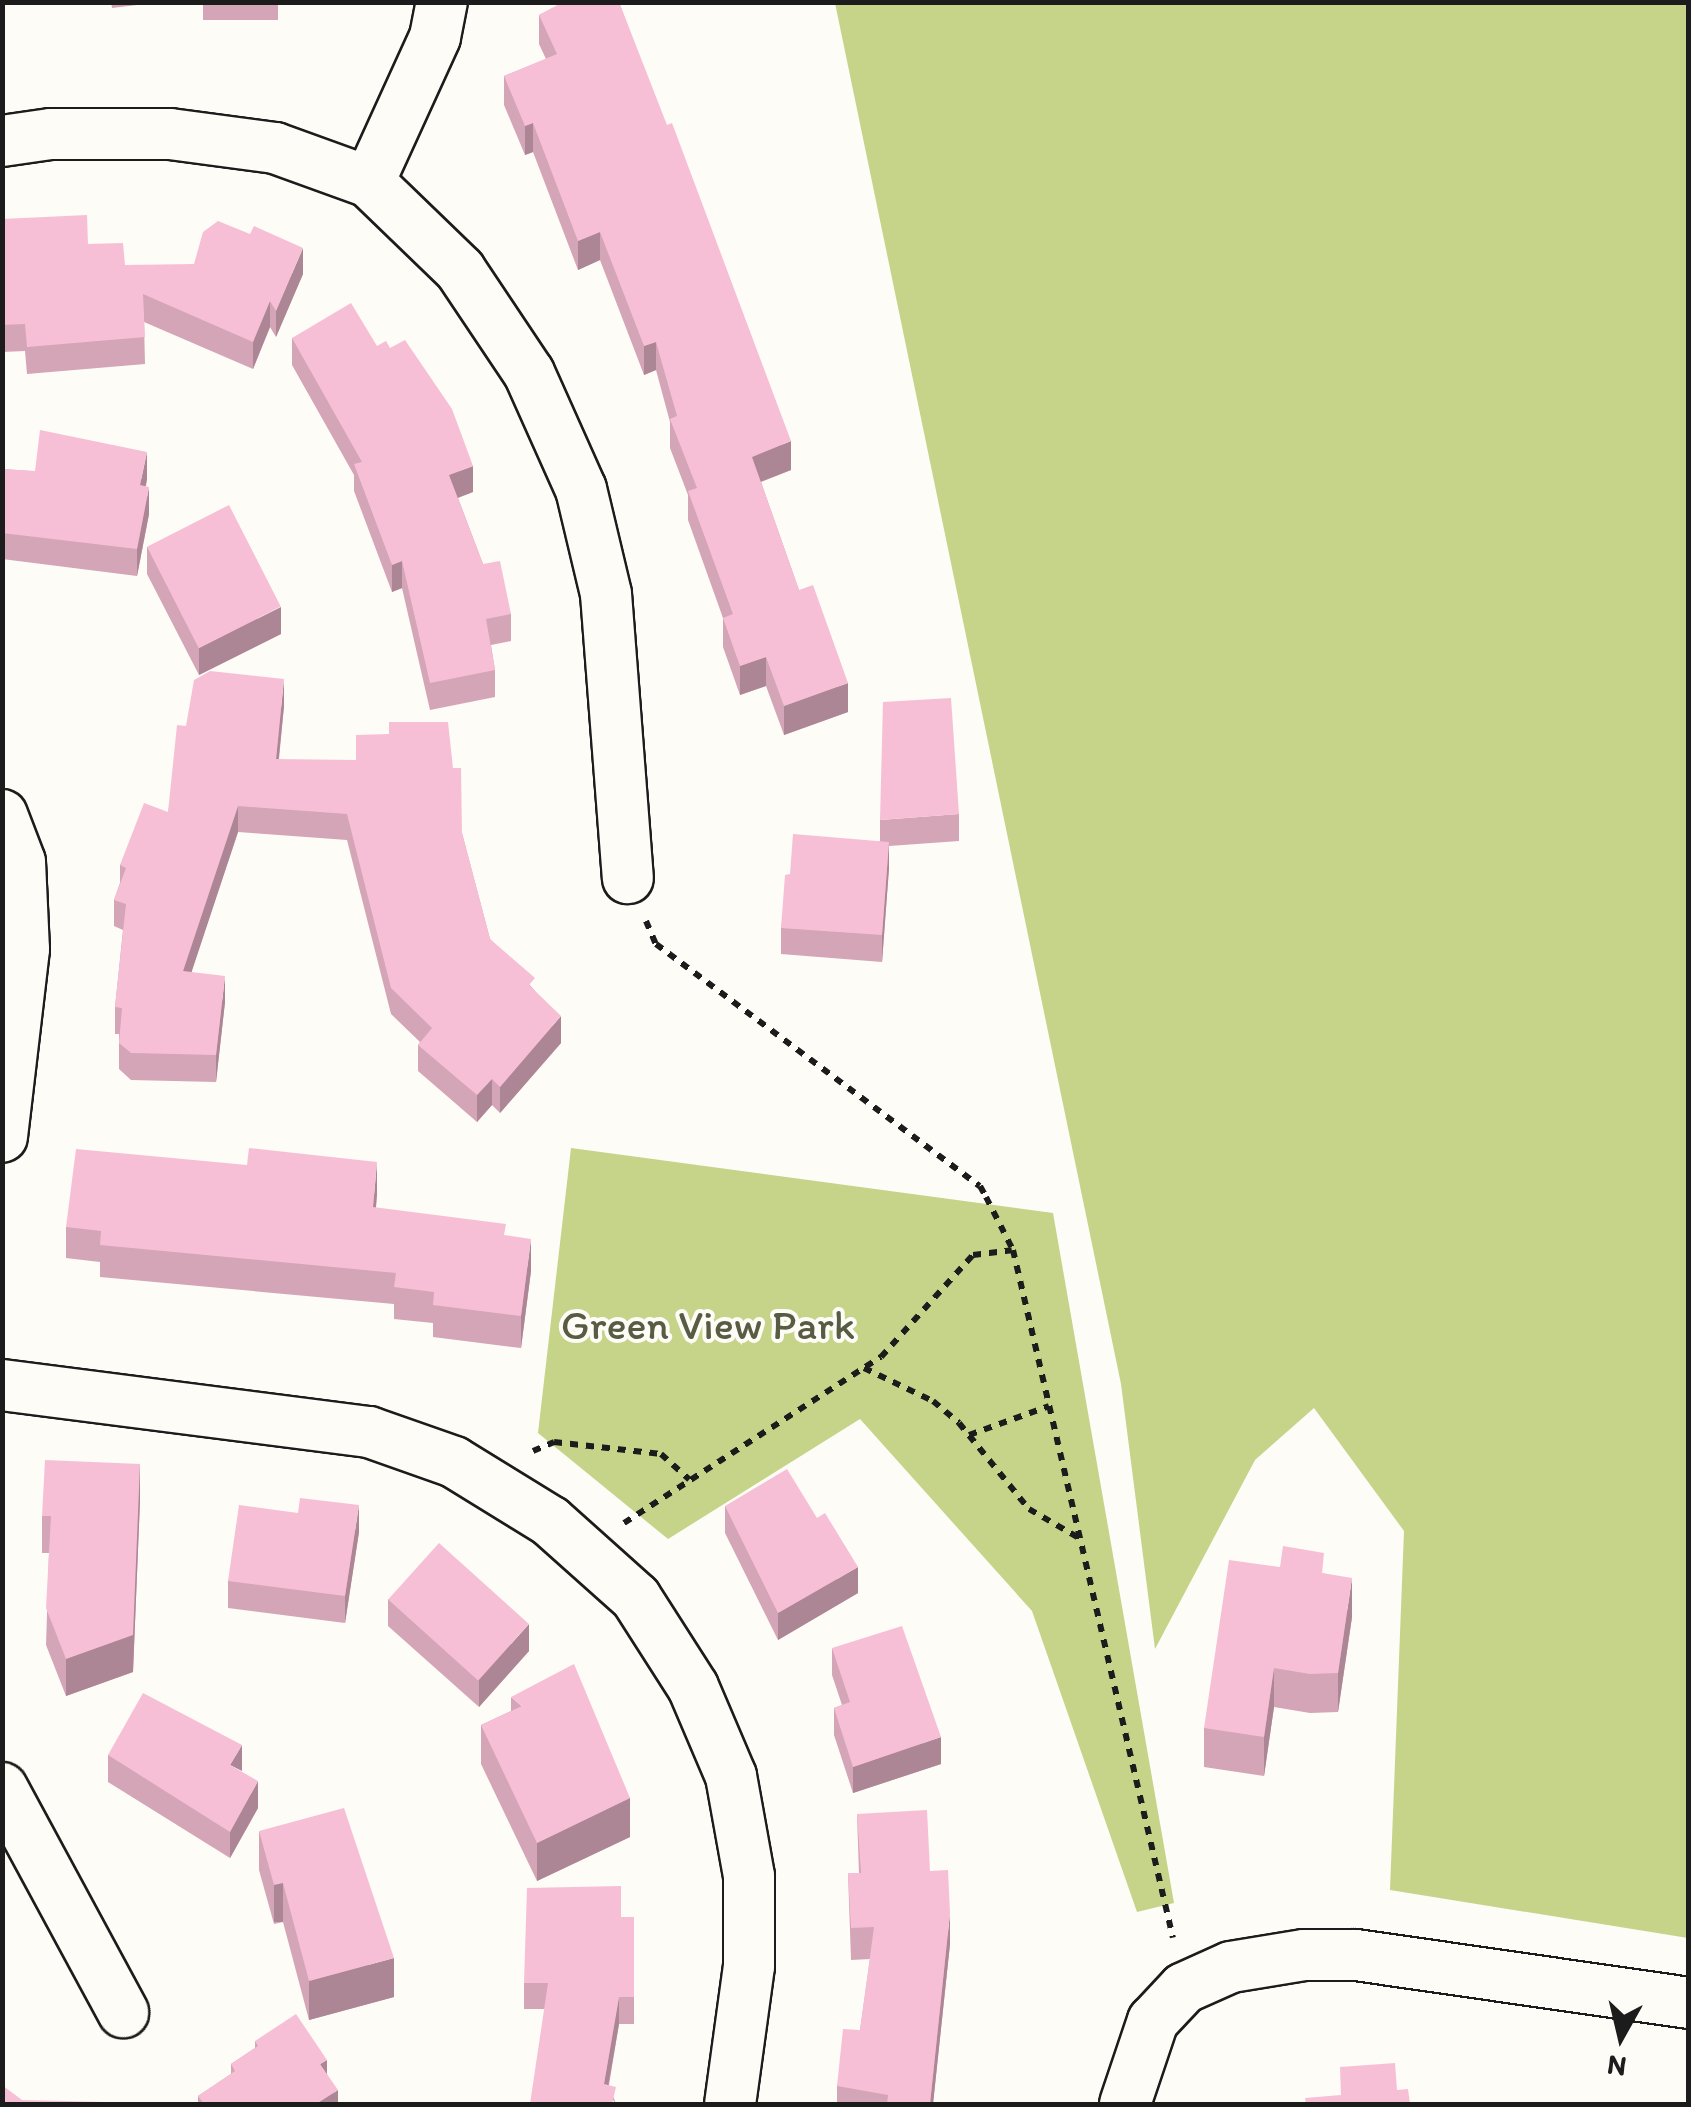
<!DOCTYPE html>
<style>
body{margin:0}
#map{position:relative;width:1691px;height:2107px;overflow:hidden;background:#fdfcf7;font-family:Itim,sans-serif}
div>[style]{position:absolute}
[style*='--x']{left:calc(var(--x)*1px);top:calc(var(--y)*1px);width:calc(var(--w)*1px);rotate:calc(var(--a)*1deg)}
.green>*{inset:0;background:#c5d488}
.path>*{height:6px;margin-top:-3px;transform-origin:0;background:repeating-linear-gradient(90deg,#1c1c1c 0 8px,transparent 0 16px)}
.roads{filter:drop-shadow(2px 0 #1c1c1c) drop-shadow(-2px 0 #1c1c1c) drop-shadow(0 2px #1c1c1c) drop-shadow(0 -2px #1c1c1c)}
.minor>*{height:50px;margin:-25px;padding:0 25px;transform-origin:25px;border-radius:25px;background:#fdfcf7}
.wall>*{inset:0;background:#d4a4b7;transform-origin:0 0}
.shaded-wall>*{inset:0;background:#ad8695;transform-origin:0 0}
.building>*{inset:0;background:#f7bfd5;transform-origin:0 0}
span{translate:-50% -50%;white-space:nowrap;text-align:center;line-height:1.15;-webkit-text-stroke:8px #fdfcf7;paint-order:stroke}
.park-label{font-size:42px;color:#575c42}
.frame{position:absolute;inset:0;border:5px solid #1c1c1c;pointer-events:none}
.north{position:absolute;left:1571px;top:1987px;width:100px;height:100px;-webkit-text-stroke:8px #fdfcf7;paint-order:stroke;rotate:188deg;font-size:28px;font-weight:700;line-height:40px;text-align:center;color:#1c1c1c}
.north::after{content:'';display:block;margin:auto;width:35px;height:45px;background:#1c1c1c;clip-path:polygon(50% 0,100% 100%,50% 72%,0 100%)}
</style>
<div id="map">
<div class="green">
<i style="clip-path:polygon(835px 3px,1688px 3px,1688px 1938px,1390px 1890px,1404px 1531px,1314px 1408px,1255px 1460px,1155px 1649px,1121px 1384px)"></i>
<i style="clip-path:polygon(571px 1148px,1053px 1213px,1174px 1903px,1137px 1912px,1032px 1611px,860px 1419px,668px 1539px,538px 1433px)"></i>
</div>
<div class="path">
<i style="--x:646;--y:921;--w:25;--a:67"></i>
<i style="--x:656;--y:944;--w:404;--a:36.8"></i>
<i style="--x:980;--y:1186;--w:13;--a:61"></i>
<i style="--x:986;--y:1197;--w:59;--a:63"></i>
<i style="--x:1013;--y:1250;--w:706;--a:76.91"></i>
<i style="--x:864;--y:1368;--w:76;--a:25.6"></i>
<i style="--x:933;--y:1401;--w:34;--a:40"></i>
<i style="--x:959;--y:1423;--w:111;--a:50.9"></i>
<i style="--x:1029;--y:1509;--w:58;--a:30.1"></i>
<i style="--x:969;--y:1435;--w:85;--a:-19.9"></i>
<i style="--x:533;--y:1451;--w:23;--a:-23"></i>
<i style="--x:554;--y:1442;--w:108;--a:6.4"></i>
<i style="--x:661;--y:1454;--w:38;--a:42"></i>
<i style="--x:624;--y:1523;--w:306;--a:-32.9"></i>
<i style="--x:881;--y:1357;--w:137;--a:-48"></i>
<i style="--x:973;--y:1255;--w:39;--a:-7"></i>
</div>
<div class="roads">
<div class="minor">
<i style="--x:2;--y:141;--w:49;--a:-8.1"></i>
<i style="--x:51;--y:134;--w:119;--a:0"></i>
<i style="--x:170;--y:134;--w:106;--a:7.6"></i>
<i style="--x:275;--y:148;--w:100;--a:19.9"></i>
<i style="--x:369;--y:182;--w:127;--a:44"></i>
<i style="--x:460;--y:270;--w:124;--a:56.2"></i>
<i style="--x:529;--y:373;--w:127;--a:65.9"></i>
<i style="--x:581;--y:489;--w:108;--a:76.6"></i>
<i style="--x:606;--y:594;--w:285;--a:85.6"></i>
<i style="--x:369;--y:182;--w:159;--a:-65.5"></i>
<i style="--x:435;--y:37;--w:36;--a:-79"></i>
<i style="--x:2;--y:815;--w:50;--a:69"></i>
<i style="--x:20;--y:862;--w:87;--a:87.4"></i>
<i style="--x:24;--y:949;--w:189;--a:96.7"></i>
<i style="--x:2;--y:1385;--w:370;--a:7.3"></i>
<i style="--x:369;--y:1432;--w:90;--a:19.4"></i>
<i style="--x:454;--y:1462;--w:113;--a:31.6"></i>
<i style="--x:550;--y:1521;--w:115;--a:41.8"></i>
<i style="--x:636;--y:1598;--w:106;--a:57.4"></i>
<i style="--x:693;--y:1687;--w:97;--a:66.9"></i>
<i style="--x:731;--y:1776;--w:102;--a:79.8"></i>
<i style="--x:749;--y:1876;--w:90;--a:90"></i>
<i style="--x:749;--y:1966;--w:139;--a:97.8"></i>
<i style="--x:2;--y:1788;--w:255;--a:61.6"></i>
<i style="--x:1125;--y:2104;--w:88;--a:-71.4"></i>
<i style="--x:1153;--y:2021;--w:45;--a:-46.8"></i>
<i style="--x:1184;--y:1988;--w:51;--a:-24.1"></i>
<i style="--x:1231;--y:1967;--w:74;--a:-9.3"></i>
<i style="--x:1304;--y:1955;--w:52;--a:0"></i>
<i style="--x:1356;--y:1955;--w:335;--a:8.2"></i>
</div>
</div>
<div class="wall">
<i style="clip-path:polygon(111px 2px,162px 2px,112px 8px)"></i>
<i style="left:203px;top:2px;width:75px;height:18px"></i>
<i style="clip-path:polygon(561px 2px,619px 2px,791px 470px,761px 482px,799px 590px,848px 712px,784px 735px,766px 686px,740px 695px,723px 647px,723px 618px,688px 520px,688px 495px,670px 448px,670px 422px,656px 370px,644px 375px,600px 260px,578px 270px,533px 152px,525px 155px,504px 105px,504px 76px,546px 59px,539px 44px,539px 15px,561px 4px)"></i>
<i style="clip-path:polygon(2px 219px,88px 244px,125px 265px,303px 274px,276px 337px,270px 327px,253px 369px,144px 322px,145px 364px,27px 374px,25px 351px,2px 352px)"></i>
<i style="clip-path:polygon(292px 338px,377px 346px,473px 492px,458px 498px,483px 564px,511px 614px,511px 641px,491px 645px,495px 670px,495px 697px,430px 710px,402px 588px,392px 592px,354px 491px,354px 475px,292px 365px)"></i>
<i style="clip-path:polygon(2px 469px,147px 479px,146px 486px,149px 514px,137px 576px,2px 559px)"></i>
<i style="clip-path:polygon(147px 547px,281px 634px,199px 675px,147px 574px)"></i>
<i style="clip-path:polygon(284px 706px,279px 759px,462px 833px,490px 939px,535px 991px,561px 1043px,500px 1113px,492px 1105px,477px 1122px,418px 1071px,418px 1045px,420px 1042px,391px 1014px,347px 840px,238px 832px,191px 972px,225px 1002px,216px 1082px,131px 1080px,119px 1069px,119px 1034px,115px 1034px,115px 1007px,123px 930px,114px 926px,114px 900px,120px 883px,120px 865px,168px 812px,186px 726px)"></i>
<i style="clip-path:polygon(959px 814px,959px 841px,889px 846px,889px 868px,882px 962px,781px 954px,781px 928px,790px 874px,880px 841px,880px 820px)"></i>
<i style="clip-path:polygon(377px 1194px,376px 1208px,506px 1236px,531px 1271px,521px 1348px,433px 1337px,433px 1323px,394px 1319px,394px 1304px,100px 1277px,100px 1262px,66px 1258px,66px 1227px)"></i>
<i style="clip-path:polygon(140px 1501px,133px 1672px,66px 1696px,46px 1645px,49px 1553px,42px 1553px,42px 1516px)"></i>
<i style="clip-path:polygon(725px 1506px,858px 1593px,778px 1640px,725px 1533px)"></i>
<i style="clip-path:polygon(298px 1513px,359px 1532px,345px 1623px,228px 1608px,228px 1581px)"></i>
<i style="clip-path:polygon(1324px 1573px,1352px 1617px,1338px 1712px,1310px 1713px,1274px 1707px,1264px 1776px,1204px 1767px,1204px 1728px)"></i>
<i style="clip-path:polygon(388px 1599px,529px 1651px,479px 1707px,388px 1626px)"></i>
<i style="clip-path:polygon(832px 1648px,941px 1764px,853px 1793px,834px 1735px,834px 1708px,842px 1705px,832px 1675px)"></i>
<i style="clip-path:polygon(511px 1697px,630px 1798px,630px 1837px,537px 1881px,481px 1764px,481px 1725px,511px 1711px)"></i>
<i style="clip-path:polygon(108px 1755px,242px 1772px,258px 1808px,230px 1858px,108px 1782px)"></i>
<i style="clip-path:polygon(857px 1814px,930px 1871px,950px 1944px,933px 2104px,837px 2104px,837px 2086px,860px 2030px,870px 1959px,851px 1960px,848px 1873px,859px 1873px)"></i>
<i style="clip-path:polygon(259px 1831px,394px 1997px,309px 2020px,283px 1922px,274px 1924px,259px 1870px)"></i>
<i style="clip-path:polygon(621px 1917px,634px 1917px,634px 2024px,619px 2024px,609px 2085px,616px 2104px,544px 2009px,524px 2009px,524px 1983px)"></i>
<i style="clip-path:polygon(255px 2041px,327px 2074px,338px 2104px,198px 2104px,198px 2096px,231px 2074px,231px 2064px,255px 2048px)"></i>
</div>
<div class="shaded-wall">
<i style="clip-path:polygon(533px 123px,533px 152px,525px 155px,525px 126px)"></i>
<i style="clip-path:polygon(600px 232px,600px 260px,578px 270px,578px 241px)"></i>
<i style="clip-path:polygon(303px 248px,303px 274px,276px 337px,276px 311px)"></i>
<i style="clip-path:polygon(270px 301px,270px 327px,253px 369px,253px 342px)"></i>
<i style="clip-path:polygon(656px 342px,656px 370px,644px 375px,644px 346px)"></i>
<i style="clip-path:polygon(791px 441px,791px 470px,752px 485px,752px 457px)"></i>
<i style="clip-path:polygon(147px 452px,147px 479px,140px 512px,140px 485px)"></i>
<i style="clip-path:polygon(473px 466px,473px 492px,449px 501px,449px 475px)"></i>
<i style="clip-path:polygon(149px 487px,149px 514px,137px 576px,137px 549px)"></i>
<i style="clip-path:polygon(402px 561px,402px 588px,392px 592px,392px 565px)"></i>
<i style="clip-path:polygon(281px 607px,281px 634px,199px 675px,199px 648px)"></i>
<i style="clip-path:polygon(766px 657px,766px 686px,740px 695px,740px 666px)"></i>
<i style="clip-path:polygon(284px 679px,284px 706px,276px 785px,276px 759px)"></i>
<i style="clip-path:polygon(848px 683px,848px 712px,784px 735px,784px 706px)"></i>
<i style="clip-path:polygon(238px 806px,238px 832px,183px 998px,183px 971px)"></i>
<i style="clip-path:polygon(889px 842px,889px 868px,882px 962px,882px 935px)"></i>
<i style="clip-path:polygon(225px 976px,225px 1002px,216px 1082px,216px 1055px)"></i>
<i style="clip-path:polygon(561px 1016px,561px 1043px,500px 1113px,500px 1087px)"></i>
<i style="clip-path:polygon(492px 1079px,492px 1105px,477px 1122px,477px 1095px)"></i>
<i style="clip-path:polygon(377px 1162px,377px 1194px,373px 1239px,373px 1207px)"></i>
<i style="clip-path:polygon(531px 1239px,531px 1271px,521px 1348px,521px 1316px)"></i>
<i style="clip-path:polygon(140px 1464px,140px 1501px,133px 1672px,66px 1696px,66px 1659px)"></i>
<i style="clip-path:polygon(359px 1505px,359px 1532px,345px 1623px,345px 1596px)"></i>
<i style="clip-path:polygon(858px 1567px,858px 1593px,778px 1640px,778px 1613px)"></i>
<i style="clip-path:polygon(1352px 1578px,1352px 1617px,1338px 1712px,1338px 1673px)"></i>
<i style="clip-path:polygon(529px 1624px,529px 1651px,479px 1707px,479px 1680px)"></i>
<i style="clip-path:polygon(1274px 1668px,1274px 1707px,1264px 1776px,1264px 1737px)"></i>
<i style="clip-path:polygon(941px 1737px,941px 1764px,853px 1793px,853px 1767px)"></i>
<i style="clip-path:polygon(242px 1745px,242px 1771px,230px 1765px)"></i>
<i style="clip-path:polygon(258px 1781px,258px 1808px,230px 1858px,230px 1832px)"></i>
<i style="clip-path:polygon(630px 1798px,630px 1837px,537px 1881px,537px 1843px)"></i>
<i style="left:283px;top:1883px;width:39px;height:9px;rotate:90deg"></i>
<i style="clip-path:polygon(950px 1913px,950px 1944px,933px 2104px,930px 2104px)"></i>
<i style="clip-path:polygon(394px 1958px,394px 1997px,309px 2020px,309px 1981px)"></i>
<i style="clip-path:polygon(619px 1997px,619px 2024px,605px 2104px,604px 2084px)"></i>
<i style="clip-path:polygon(327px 2060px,327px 2086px,320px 2064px)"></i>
<i style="clip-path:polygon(338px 2090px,338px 2104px,316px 2104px)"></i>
</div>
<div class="building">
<i style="clip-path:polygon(563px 2px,619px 2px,667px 125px,672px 123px,791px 441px,752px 457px,799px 590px,813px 585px,848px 683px,784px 706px,766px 657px,740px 666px,723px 618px,733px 614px,688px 491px,697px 488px,670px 419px,677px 416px,656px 342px,644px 346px,600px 232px,578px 241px,533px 123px,525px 126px,504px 76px,557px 54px,539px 15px)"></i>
<i style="clip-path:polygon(87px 215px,88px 244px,123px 243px,125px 265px,194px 264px,203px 232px,218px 221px,250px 234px,254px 226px,303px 248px,276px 311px,270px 301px,253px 342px,143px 294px,145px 337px,27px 347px,25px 324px,2px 325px,2px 219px)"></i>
<i style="clip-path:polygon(351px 303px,377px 346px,386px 341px,390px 348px,405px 340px,452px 409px,473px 466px,449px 475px,483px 564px,500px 561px,511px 614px,486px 619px,495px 670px,430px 683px,402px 561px,392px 565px,354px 464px,362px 462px,292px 338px)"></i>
<i style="clip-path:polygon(40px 430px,147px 452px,140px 485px,149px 487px,137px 549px,2px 533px,2px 469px,35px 471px)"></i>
<i style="left:229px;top:505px;width:114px;height:92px;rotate:63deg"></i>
<i style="clip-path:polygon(210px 671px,284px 679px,276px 759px,356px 760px,356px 735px,389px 734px,389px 722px,448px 722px,453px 768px,461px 768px,462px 833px,490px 939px,535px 978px,529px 985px,561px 1016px,500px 1087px,492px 1079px,477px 1095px,418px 1045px,432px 1028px,391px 988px,347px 814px,238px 806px,183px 971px,225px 976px,216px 1055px,131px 1053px,119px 1043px,122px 1008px,115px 1007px,126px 904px,114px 900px,126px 868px,120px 865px,144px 803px,168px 812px,177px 725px,186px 726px,194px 680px)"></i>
<i style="clip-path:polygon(951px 698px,959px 814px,880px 820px,883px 702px)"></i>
<i style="clip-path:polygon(793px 834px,889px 842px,882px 935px,781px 928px,785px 875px,790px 874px)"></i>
<i style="clip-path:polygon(249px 1148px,377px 1162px,373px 1207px,506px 1224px,504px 1235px,531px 1239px,521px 1316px,433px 1305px,434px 1292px,394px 1287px,396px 1273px,100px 1245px,101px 1231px,66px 1227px,76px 1149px,247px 1165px)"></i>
<i style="clip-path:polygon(45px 1460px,140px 1464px,133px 1635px,66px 1659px,46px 1608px,51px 1516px,42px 1516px)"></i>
<i style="clip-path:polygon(787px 1469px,817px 1518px,825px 1513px,858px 1567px,778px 1613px,725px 1506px)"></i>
<i style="clip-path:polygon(300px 1498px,359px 1505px,345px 1596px,228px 1581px,239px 1505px,298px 1513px)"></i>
<i style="left:439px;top:1543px;width:121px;height:76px;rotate:42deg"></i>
<i style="clip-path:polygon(1283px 1546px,1324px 1553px,1322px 1573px,1352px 1578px,1338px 1673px,1310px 1674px,1274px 1668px,1264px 1737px,1204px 1728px,1229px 1560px,1280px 1567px)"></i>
<i style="clip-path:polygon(902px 1626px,941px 1737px,853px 1767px,834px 1708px,850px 1702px,832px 1648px)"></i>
<i style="clip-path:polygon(574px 1664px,630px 1798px,537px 1843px,481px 1725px,522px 1706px,511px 1697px)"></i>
<i style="clip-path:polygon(143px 1693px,242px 1745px,230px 1765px,258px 1781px,230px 1832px,108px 1755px)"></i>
<i style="clip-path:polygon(344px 1808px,394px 1958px,309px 1981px,283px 1883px,274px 1885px,259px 1831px)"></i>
<i style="clip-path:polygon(927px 1810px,930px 1871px,948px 1870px,950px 1913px,930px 2104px,887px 2104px,888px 2095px,837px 2086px,843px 2029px,860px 2030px,874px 1927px,851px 1928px,848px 1873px,861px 1873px,857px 1814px)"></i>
<i style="clip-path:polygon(621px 1886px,621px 1917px,634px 1917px,634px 1997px,619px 1997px,604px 2084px,616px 2087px,612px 2104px,530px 2104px,548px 1983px,524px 1983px,527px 1888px)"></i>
<i style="clip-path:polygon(296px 2014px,327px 2060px,320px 2064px,338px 2090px,316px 2104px,204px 2104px,198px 2096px,235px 2071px,231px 2064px,258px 2046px,255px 2041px)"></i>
<i style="clip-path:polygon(1395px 2063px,1397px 2090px,1408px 2089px,1410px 2104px,1306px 2104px,1305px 2098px,1341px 2095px,1340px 2067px)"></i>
<i style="clip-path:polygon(2px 2085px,22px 2100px,105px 2102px,105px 2104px,2px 2104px)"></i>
</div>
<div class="park-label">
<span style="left:708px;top:1325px">Green View Park</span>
</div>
<div class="frame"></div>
<div class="north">N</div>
</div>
